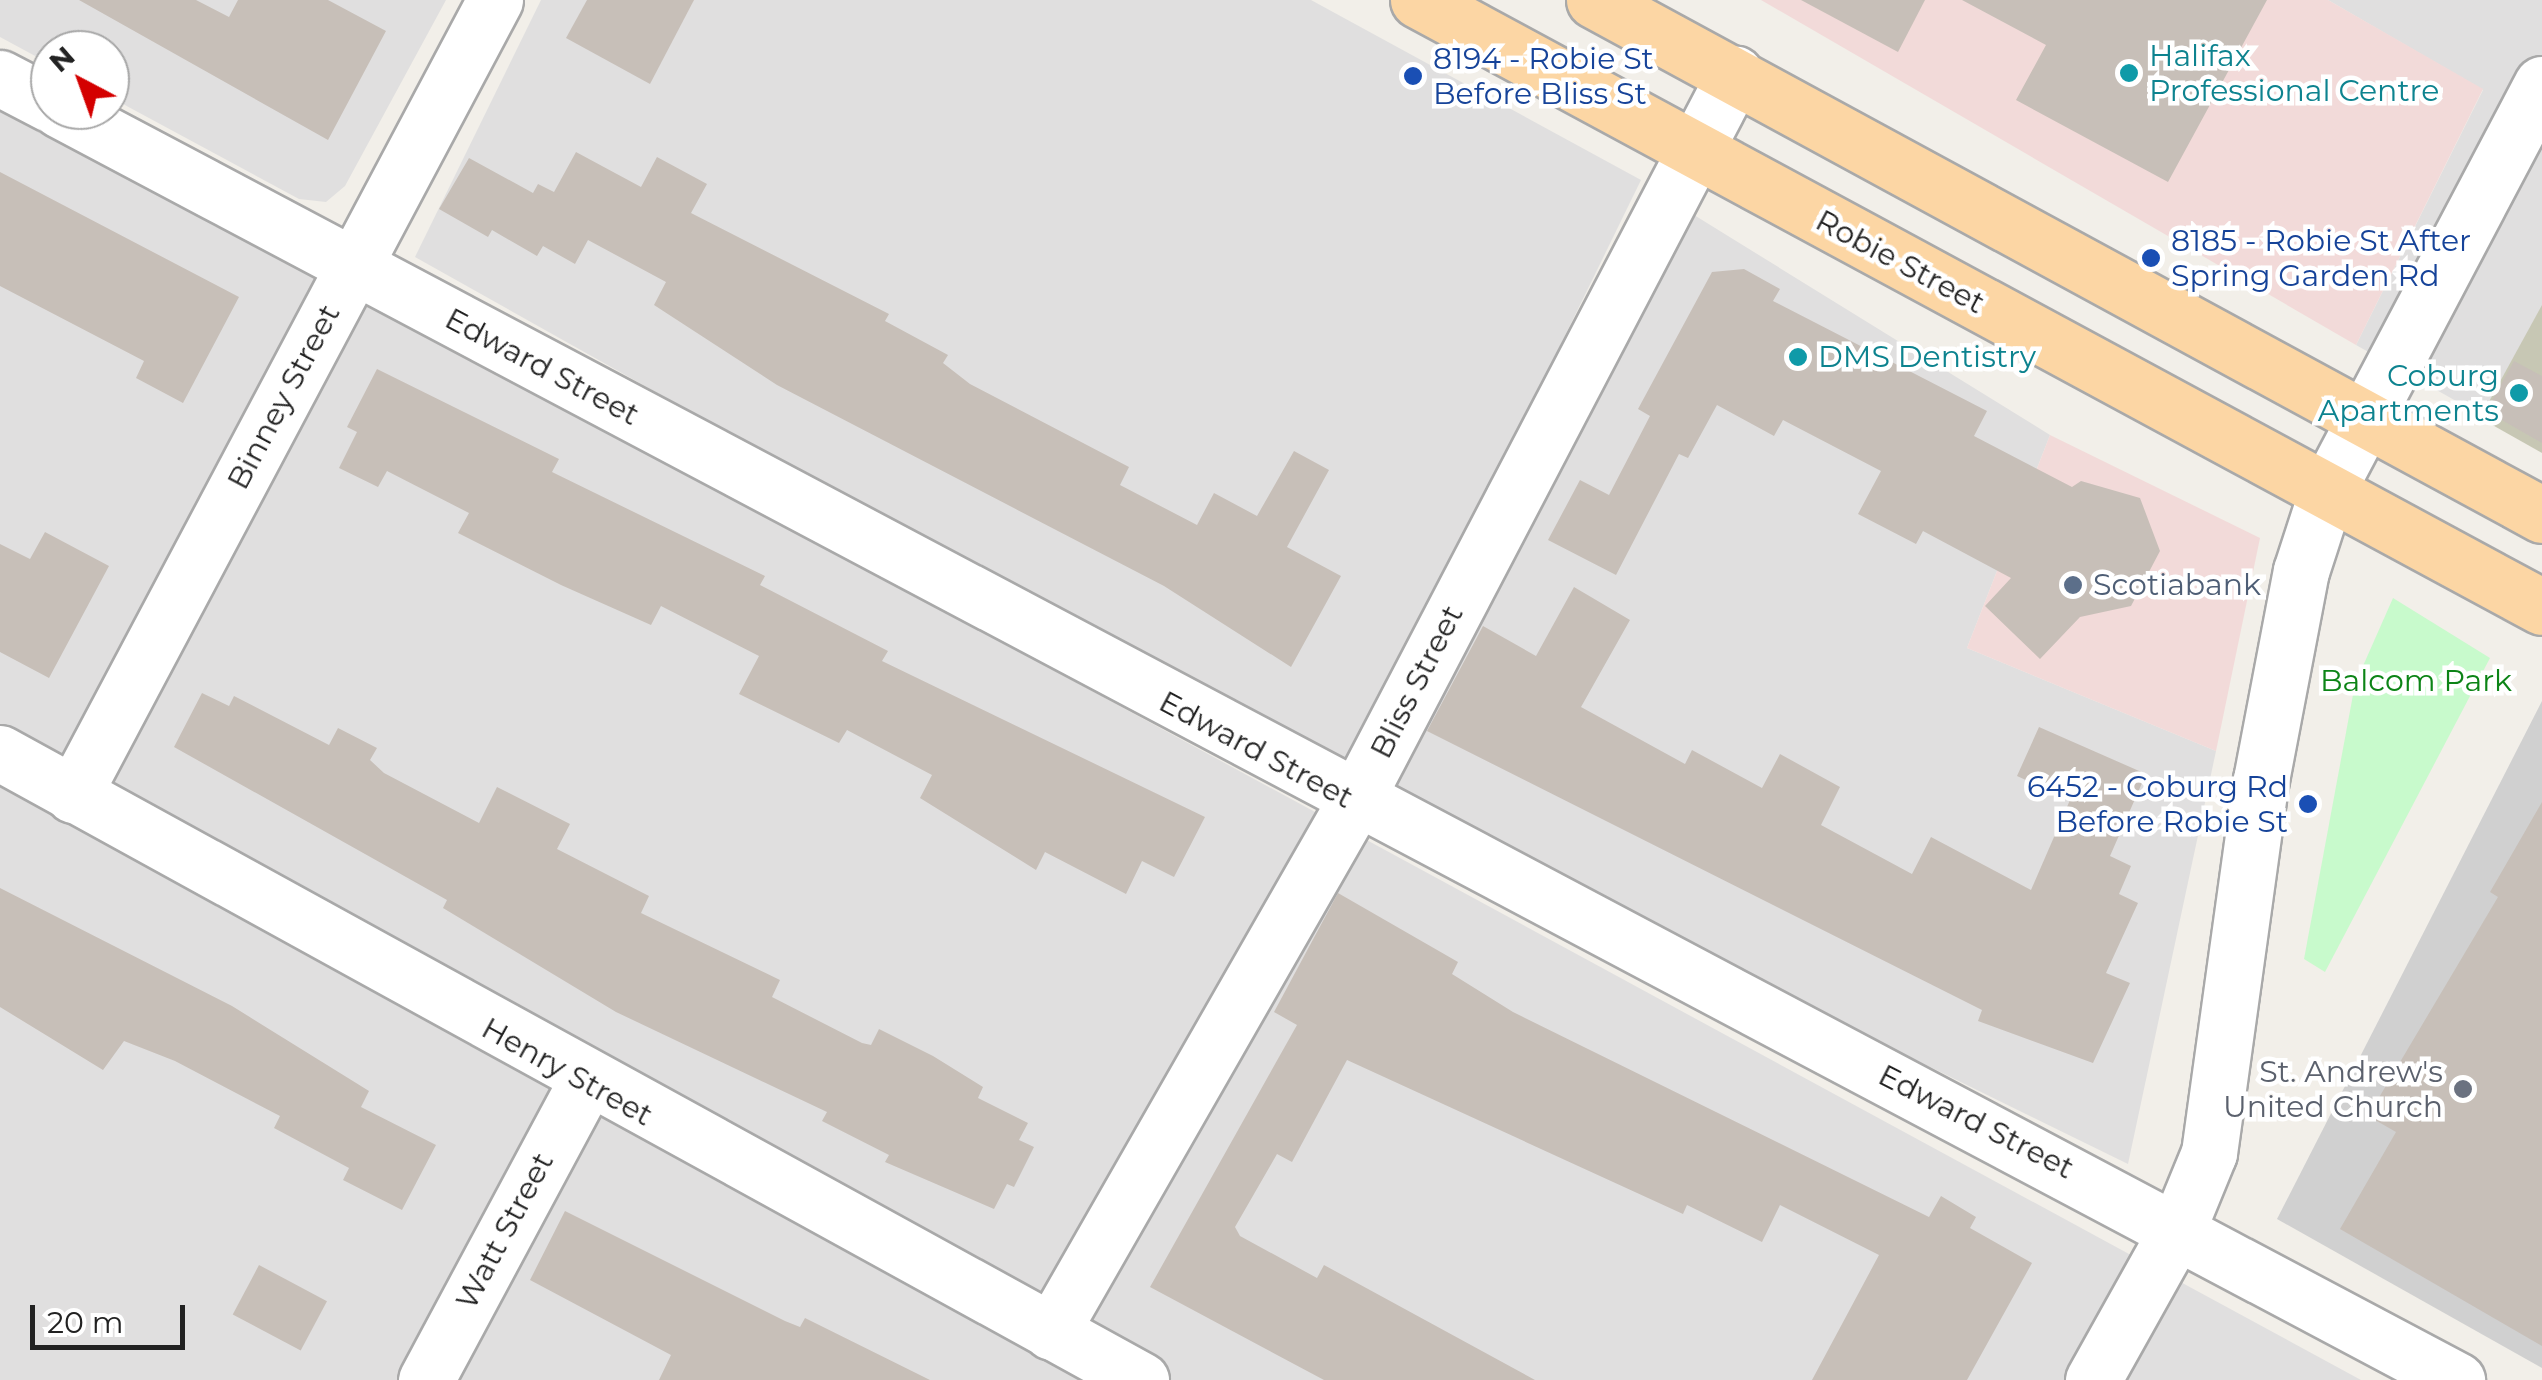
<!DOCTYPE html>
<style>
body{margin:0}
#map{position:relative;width:2542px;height:1380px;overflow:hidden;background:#f2efe9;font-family:Montserrat,sans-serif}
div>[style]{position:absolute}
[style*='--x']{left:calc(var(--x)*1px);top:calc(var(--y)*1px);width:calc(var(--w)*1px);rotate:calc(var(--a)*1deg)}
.residential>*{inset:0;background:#e0dfdf}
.commercial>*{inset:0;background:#f2dad9}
.religious>*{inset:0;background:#d0d0d0}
.construction>*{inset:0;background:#c7c7b4}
.park>*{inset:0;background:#c8facc}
.building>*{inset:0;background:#c7bfb8;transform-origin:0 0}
.roads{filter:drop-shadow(2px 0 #a9a9a9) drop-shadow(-2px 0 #a9a9a9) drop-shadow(0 2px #a9a9a9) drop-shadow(0 -2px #a9a9a9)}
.minor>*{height:55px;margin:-27.5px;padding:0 27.5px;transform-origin:27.5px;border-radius:27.5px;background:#fff}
.major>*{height:55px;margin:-27.5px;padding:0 27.5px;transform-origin:27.5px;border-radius:27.5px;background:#fcd6a4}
.dots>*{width:28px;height:28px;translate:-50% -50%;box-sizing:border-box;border:5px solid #fff;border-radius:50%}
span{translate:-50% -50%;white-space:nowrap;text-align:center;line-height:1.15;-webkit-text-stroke:9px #fff;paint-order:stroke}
.culture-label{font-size:30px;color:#0d838f}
.left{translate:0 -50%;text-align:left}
.right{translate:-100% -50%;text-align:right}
.transit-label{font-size:30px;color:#164399}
.street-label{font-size:30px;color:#222}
.service-label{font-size:30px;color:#4e5e75}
.park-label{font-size:30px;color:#0c8416}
.worship-label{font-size:30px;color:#5b616d}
.north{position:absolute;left:30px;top:30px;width:100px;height:100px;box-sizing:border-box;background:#fff;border:2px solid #a7a7a7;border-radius:50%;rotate:319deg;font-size:28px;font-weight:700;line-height:40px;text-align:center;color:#222}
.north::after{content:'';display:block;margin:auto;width:35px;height:45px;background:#d40000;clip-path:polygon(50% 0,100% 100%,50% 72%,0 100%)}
.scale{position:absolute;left:30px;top:1305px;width:155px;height:45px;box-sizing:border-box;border:5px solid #222;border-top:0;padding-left:12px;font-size:30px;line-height:35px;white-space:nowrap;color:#222;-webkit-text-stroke:8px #fff;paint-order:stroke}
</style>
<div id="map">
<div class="residential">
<i style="clip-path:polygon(0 0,446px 0,345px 186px,326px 202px,299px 199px,110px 97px,110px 50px,50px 50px,50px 64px,0 37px)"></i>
<i style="clip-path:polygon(541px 0,1311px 0,1641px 180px,1348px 780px,415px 257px)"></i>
<i style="clip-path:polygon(2328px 0,2542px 0,2542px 449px,2356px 345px,2483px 90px)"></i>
<i style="clip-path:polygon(0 98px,2361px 1380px,0 1380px)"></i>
<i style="clip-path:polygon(1652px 189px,2050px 435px,1967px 648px,2216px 751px,2128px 1164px,1378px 796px)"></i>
</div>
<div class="commercial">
<i style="clip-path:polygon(1761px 0,2328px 0,2483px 89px,2356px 345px)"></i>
<i style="clip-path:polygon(2050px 435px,2260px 538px,2216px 751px,1967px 648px)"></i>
</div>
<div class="religious">
<i style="clip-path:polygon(2542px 701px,2542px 1368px,2277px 1219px)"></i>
</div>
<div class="construction">
<i style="clip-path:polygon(2542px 305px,2542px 453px,2480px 418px)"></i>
</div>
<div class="park">
<i style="clip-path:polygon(2393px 598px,2490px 658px,2325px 972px,2304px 959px,2355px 684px)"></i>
</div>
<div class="building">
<i style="clip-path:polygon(79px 0,196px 0,229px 17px,238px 0,328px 0,386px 31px,328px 140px)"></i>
<i style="clip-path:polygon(587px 0,694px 0,650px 84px,566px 38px)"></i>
<i style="clip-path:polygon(1801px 0,1925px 0,1898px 52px)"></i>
<i style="clip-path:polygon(1962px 0,2267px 0,2168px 182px,2016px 100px,2046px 45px)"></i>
<i style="clip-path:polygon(576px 152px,641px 187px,657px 157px,707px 184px,691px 213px,889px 314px,885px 321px,948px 355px,943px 363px,970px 384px,1129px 467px,1120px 485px,1197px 525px,1214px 493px,1257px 516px,1294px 451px,1329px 470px,1287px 547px,1341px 576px,1291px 667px,1164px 586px,777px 385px,654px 305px,666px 282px,588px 240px,575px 264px,543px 246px,537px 256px,492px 230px,488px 237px,439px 209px,469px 158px,533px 193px,538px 184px,554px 192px)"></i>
<i style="clip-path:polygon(0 172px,239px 297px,183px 403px,136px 378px,144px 361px,0 286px)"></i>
<i style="clip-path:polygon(1744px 269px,1780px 289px,1773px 301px,1987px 411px,1974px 436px,2072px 487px,2081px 481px,2140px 498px,2160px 551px,2131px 606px,2080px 617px,2040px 659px,1985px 606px,2011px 578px,1923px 531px,1916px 544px,1858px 514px,1881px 471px,1783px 420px,1774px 436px,1717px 405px,1688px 458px,1679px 454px,1616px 575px,1548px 540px,1580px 480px,1609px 495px,1650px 416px,1638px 409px,1712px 272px)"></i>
<i style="clip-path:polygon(2514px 361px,2542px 376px,2542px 443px,2486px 411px)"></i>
<i style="clip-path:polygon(377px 369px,559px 459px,552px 472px,765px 576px,760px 585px,888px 651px,882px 661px,1205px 817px,1174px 877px,1142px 861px,1126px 894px,1045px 852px,1036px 870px,920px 798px,932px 775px,847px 730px,839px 743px,739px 694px,759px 656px,661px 606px,651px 625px,561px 585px,458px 533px,469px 513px,387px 471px,378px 487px,339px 468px,357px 432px,347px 427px)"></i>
<i style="clip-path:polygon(45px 532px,109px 566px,49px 678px,0 652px,0 544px,30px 559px)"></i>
<i style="clip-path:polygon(1574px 587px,1630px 620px,1581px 707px,1685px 764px,1692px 750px,1762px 788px,1780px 754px,1840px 787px,1821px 825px,1912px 874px,1931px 837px,2031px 890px,2070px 800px,2017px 776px,2039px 727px,2146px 774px,2110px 856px,2131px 866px,2119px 894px,2138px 903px,2106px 973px,2130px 983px,2093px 1063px,1978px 1021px,1982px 1010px,1427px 731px,1483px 626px,1536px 656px)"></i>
<i style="clip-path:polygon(202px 693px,229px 706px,234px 696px,329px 745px,338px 728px,377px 748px,370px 760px,384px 773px,479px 823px,497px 787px,570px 824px,557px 849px,649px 896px,641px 913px,780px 980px,772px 997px,862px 1043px,871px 1045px,879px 1029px,933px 1056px,983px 1087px,978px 1098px,1028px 1123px,1019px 1140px,1034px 1147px,1014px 1187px,1007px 1184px,994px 1209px,885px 1162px,889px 1155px,822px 1121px,827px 1112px,616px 1012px,443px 908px,447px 900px,174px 747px)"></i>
<i style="clip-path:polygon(2542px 802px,2542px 1346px,2340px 1229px,2396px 1132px,2368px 1116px,2498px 897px,2490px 892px)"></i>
<i style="clip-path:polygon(0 888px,232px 1006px,369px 1091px,361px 1107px,436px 1145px,402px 1210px,343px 1180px,349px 1168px,274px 1128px,280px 1116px,175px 1061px,124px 1041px,103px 1070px,0 1007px)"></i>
<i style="clip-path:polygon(1338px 893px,1458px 962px,1452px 974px,1513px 1012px,1929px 1217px,1941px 1196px,1976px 1217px,1970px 1228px,2032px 1263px,1967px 1380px,1812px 1380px,1879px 1255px,1780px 1205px,1762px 1242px,1687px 1205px,1683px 1214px,1347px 1060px,1292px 1162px,1277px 1154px,1235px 1227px,1240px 1236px,1317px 1278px,1324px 1265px,1535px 1380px,1324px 1380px,1150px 1287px,1297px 1025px,1274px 1012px)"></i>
<i style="clip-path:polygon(565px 1211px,785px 1321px,800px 1327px,805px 1318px,930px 1380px,659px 1380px,671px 1355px,530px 1280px)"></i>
<i style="left:259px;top:1265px;width:77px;height:56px;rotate:28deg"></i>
</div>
<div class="roads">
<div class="minor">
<i style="--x:0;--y:78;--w:56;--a:27.5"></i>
<i style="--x:60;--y:110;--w:2713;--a:27.92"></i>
<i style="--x:0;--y:753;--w:1302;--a:28.79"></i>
<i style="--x:73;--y:795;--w:900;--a:-62.04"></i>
<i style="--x:1051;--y:1332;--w:610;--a:-60.2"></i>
<i style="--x:1354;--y:803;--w:823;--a:-62.41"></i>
<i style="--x:426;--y:1380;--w:337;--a:-61.8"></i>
<i style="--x:2093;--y:1380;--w:176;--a:-60.8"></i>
<i style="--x:2179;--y:1226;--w:79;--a:-67.7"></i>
<i style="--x:2209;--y:1153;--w:377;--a:-82.1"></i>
<i style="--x:2261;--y:780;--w:213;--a:-79.2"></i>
<i style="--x:2301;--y:571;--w:84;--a:-72"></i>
<i style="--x:2327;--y:491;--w:460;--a:-62.2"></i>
</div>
<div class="major">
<i style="--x:1418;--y:0;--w:1277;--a:28.37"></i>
<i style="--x:1594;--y:0;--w:1079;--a:28.51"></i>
</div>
</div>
<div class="dots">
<i style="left:2129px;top:73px;background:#0f9aa8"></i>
<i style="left:1413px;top:76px;background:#1a4fb4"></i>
<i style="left:2151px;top:258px;background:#1a4fb4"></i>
<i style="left:1798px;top:357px;background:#0f9aa8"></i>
<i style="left:2519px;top:393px;background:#0f9aa8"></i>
<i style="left:2073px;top:585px;background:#5c6f8a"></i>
<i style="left:2308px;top:804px;background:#1a4fb4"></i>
<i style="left:2463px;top:1089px;background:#6b7280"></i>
</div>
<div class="culture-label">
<span class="left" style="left:2149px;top:73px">Halifax<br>Professional Centre</span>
<span class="left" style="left:1818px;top:357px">DMS Dentistry</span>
<span class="right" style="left:2499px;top:393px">Coburg<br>Apartments</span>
</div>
<div class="transit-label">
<span class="left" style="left:1433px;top:76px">8194 - Robie St<br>Before Bliss St</span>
<span class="left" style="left:2171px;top:258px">8185 - Robie St After<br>Spring Garden Rd</span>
<span class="right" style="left:2288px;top:804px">6452 - Coburg Rd<br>Before Robie St</span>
</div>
<div class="street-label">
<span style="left:1900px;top:262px;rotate:28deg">Robie Street</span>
<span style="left:542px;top:367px;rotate:28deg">Edward Street</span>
<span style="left:284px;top:397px;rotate:-62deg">Binney Street</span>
<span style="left:1417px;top:682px;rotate:-63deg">Bliss Street</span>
<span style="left:1256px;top:750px;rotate:28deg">Edward Street</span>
<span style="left:567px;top:1072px;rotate:29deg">Henry Street</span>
<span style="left:1976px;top:1122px;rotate:27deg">Edward Street</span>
<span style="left:505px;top:1231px;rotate:-62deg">Watt Street</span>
</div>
<div class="service-label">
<span class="left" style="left:2093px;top:585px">Scotiabank</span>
</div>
<div class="park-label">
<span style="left:2416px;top:681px">Balcom Park</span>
</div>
<div class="worship-label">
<span class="right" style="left:2443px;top:1089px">St. Andrew's<br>United Church</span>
</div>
<div class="north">N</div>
<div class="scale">20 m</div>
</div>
